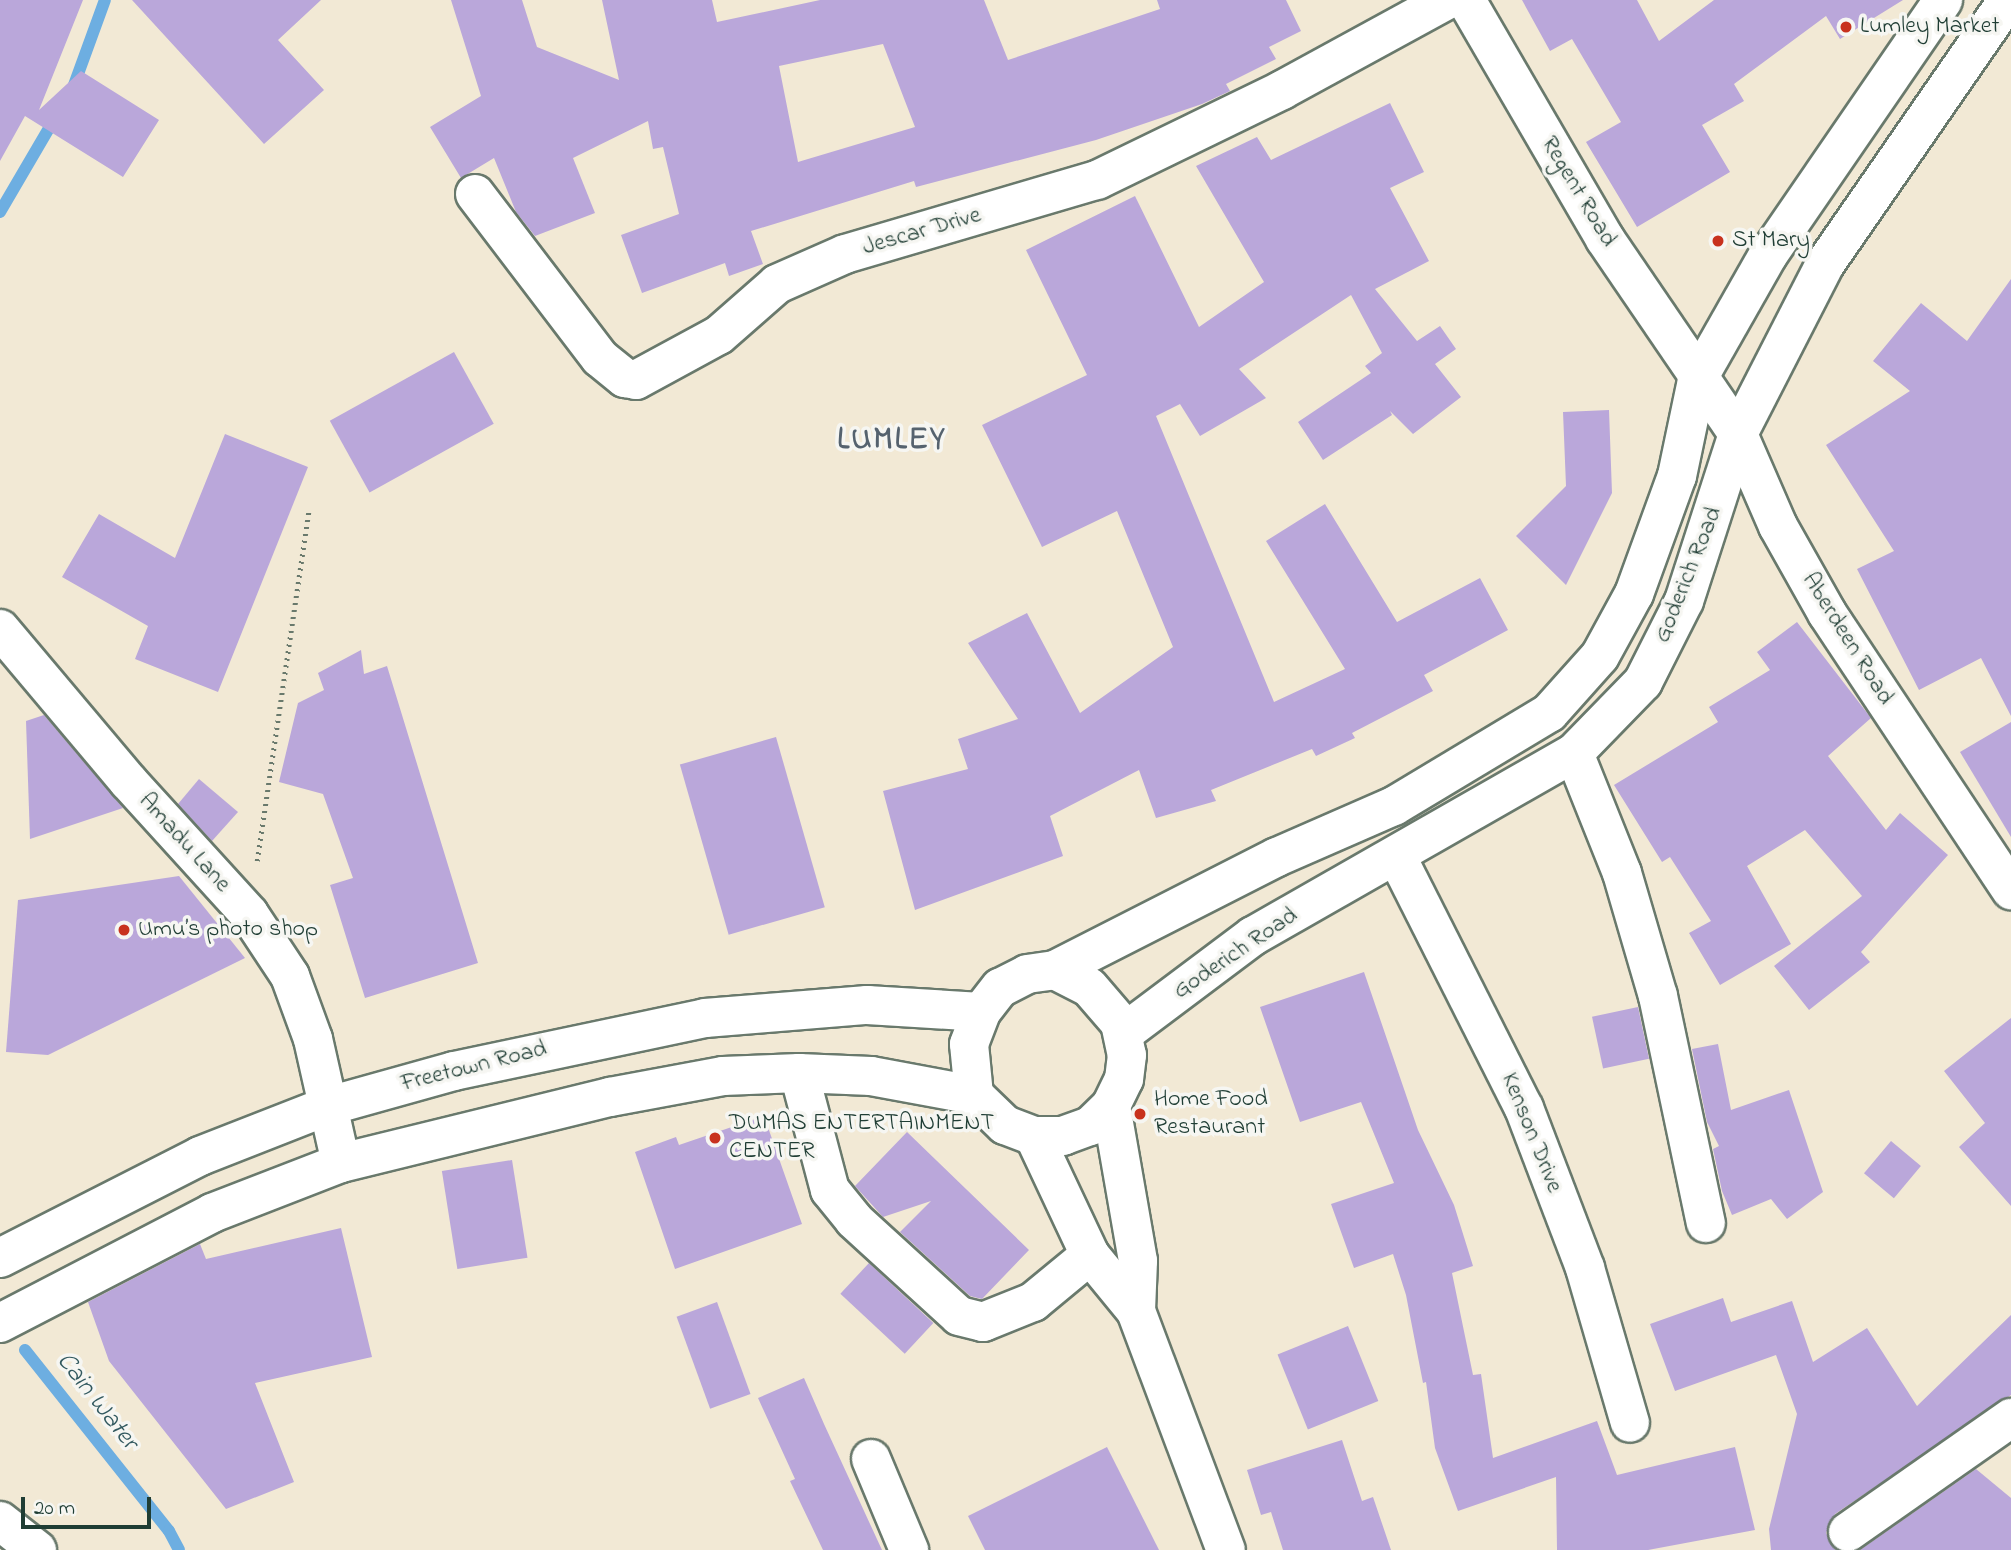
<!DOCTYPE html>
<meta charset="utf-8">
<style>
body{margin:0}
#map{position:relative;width:2011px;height:1550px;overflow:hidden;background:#f2e9d5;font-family:"Indie Flower",sans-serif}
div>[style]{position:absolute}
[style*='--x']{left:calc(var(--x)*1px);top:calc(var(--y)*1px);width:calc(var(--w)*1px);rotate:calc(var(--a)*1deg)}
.stream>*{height:12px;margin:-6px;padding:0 6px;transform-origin:6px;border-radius:6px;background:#6daee1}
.building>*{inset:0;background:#baa7da;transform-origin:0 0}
.path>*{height:4.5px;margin-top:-2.25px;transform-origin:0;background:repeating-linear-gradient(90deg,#69796c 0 2px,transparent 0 7px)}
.roads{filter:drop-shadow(2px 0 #69796c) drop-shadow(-2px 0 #69796c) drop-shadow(0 2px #69796c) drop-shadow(0 -2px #69796c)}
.minor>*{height:38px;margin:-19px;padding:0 19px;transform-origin:19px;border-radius:19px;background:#fff}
.major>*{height:38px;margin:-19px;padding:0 19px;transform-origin:19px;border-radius:19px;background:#fff}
.dots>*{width:19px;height:19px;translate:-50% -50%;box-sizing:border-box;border:4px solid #f6f6f2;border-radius:50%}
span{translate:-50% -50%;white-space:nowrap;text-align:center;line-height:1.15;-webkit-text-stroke:7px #f6f6f2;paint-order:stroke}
.poi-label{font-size:24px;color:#1f3d34}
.left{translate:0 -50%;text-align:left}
.street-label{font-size:24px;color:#1f3d34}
.water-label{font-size:26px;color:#32595f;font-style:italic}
.district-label{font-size:32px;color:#55626e;font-weight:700;letter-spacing:2px}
.scale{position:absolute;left:21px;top:1497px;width:130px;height:32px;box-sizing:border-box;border:4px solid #1f3d34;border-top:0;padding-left:9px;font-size:21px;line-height:24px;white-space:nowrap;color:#1f3d34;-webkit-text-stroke:5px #f6f6f2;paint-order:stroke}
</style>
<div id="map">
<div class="stream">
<i style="--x:74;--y:85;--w:90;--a:-70"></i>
<i style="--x:0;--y:212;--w:111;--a:-59.7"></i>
<i style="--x:25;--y:1350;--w:231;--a:51.5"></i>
<i style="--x:169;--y:1531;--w:21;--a:62"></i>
</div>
<div class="building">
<i style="clip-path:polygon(0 0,83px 0,39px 110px,81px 71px,159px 120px,123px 177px,25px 116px,0 161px)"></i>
<i style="clip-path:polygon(132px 0,321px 0,278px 40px,324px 90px,264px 144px)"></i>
<i style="clip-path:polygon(evenodd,451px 0,522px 0,537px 47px,619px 80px,602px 0,712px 0,717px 22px,820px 0,984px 0,1008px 60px,1160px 9px,1157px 0,1286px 0,1301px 31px,1269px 47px,1276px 59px,1226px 84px,1230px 91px,1202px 104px,1096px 140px,916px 187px,914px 181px,751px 231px,763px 264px,729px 276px,725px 263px,642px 293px,621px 235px,679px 214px,663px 147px,653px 149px,648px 121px,573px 158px,595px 213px,535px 236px,516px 212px,494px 158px,461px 178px,430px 127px,481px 96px,451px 0,883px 44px,915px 127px,798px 162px,779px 66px,883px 44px)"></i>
<i style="clip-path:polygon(1522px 0,1637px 0,1659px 41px,1714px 0,1903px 0,1840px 39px,1826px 16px,1734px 84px,1744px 101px,1702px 125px,1730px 172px,1637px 227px,1586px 142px,1621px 122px,1572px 39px,1550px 51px)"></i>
<i style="clip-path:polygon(1390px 103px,1424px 172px,1390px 188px,1429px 261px,1375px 289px,1417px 341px,1440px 326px,1456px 349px,1435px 364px,1461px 397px,1413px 434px,1390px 411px,1392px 415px,1323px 460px,1298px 422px,1371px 373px,1365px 366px,1382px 353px,1351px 295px,1239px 369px,1266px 398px,1200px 436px,1180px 404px,1156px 416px,1274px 702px,1345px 669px,1266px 541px,1325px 504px,1397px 622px,1480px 578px,1508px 630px,1424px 675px,1433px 691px,1352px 733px,1355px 738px,1316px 756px,1312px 749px,1211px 790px,1216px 801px,1156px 818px,1139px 770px,1050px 816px,1063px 856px,915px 910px,883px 791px,968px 769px,958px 739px,1018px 719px,968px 643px,1027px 613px,1080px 713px,1173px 647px,1117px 511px,1042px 547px,982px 425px,1087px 375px,1026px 250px,1135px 196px,1199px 327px,1264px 282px,1196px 166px,1257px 137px,1271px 160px)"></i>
<i style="clip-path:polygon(2011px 279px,2011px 716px,1981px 658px,1919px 690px,1857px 569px,1894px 551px,1826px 445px,1910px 391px,1873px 361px,1921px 303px,1967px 341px)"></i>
<i style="left:454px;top:352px;width:82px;height:142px;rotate:61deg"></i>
<i style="clip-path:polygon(1609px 410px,1612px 493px,1566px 585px,1516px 536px,1566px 486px,1563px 412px)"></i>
<i style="clip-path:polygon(225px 434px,308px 467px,218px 692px,135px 659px,148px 626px,62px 577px,99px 514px,175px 558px)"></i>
<i style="clip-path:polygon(1797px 622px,1871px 718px,1828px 756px,1886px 830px,1900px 813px,1948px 855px,1861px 952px,1870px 962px,1809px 1010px,1774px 966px,1862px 896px,1805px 830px,1747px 866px,1791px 944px,1720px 985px,1689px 933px,1711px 921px,1670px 857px,1662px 862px,1614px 785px,1718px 722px,1709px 707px,1770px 670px,1757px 652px)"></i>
<i style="clip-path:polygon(361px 650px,364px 674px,387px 666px,478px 963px,365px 998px,330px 885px,353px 878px,323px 794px,279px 782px,298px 703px,324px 690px,318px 673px)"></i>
<i style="clip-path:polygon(44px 715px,123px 808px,30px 839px,26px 721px)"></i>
<i style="clip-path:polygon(2011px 722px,2011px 837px,1960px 752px)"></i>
<i style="left:776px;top:737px;width:177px;height:100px;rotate:74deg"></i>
<i style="clip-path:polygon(199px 779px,238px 812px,212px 841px,178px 804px)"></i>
<i style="clip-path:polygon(179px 876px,245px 958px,48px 1055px,6px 1052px,18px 900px)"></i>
<i style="clip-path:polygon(1364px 972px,1418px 1130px,1454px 1205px,1473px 1266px,1452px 1273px,1473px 1375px,1481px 1374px,1493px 1458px,1597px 1421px,1617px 1475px,1735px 1447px,1755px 1530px,1648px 1550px,1557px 1550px,1556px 1477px,1458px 1511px,1435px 1448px,1426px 1382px,1423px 1383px,1406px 1295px,1393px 1254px,1354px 1268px,1331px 1204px,1394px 1183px,1361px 1102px,1300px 1122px,1260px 1007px)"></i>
<i style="left:1638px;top:1007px;width:53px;height:47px;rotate:78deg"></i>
<i style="clip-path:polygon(2011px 1018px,2011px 1206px,1959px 1147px,1985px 1123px,1944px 1071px)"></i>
<i style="clip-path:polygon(1718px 1044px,1731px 1110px,1789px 1090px,1823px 1192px,1787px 1219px,1771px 1199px,1732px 1215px,1722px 1191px,1713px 1149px,1719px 1146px,1707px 1122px,1692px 1049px)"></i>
<i style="clip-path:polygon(764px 1116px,802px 1224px,675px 1269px,635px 1152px,676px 1137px,679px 1145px)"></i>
<i style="clip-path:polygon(907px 1132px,1029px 1250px,982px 1299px,970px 1296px,900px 1232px,931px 1201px,883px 1217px,855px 1186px)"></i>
<i style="left:1891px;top:1141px;width:39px;height:42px;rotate:40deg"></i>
<i style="left:512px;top:1160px;width:99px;height:71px;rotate:81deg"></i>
<i style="clip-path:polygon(341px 1228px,372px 1357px,255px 1383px,294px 1482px,226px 1509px,109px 1361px,88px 1302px,200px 1244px,206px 1259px)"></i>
<i style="left:869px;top:1263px;width:88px;height:42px;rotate:43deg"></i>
<i style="clip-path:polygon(1723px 1298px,1731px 1322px,1792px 1301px,1813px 1362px,1867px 1328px,1917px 1406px,2011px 1315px,2011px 1395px,1835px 1514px,1826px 1533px,1836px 1550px,1771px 1550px,1769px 1529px,1797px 1414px,1776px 1355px,1675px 1391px,1650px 1324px)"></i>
<i style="left:717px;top:1302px;width:98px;height:43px;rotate:70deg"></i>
<i style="left:1348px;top:1326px;width:81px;height:76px;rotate:68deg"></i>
<i style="clip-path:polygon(804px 1378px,824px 1424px,882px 1550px,823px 1550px,790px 1481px,795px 1479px,758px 1398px)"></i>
<i style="clip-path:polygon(1342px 1440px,1362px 1501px,1373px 1497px,1391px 1550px,1283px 1550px,1271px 1512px,1261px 1515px,1247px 1470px)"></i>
<i style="clip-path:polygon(1107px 1447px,1159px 1550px,985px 1550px,968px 1516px)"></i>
<i style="clip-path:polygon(1976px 1469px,2011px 1498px,2011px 1550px,1860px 1550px)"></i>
</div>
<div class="path">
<i style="--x:257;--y:861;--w:355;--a:-81.6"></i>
</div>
<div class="roads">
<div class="minor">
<i style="--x:1466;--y:0;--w:276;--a:59.8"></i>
<i style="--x:1605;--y:239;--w:236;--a:55.7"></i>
<i style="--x:1738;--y:434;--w:100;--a:66.5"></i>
<i style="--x:1778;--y:526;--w:100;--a:60.6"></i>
<i style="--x:1827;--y:613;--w:333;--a:56.4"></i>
<i style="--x:475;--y:194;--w:206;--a:52.7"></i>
<i style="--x:600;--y:358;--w:32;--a:39"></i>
<i style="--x:625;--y:378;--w:11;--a:10"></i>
<i style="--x:636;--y:380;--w:94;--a:-28.5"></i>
<i style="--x:719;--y:335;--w:77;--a:-41.3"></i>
<i style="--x:777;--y:284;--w:74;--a:-23.8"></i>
<i style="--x:845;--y:254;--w:263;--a:-16.4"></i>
<i style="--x:1097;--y:180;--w:206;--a:-25.9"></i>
<i style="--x:1282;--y:90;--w:188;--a:-28.6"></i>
<i style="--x:0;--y:629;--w:199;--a:49.9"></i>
<i style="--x:128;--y:781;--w:180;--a:47.7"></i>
<i style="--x:249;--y:914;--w:74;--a:56.5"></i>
<i style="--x:290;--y:976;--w:67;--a:69.9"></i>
<i style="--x:313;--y:1039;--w:127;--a:77.3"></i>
<i style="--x:1574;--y:753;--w:129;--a:68.2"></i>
<i style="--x:1622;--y:873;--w:128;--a:73.7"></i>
<i style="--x:1658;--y:996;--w:232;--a:78.1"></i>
<i style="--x:1397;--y:857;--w:281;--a:63.2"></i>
<i style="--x:1524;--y:1108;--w:171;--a:69.1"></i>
<i style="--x:1585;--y:1268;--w:161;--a:73.8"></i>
<i style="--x:799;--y:1073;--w:121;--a:75.2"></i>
<i style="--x:830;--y:1190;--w:38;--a:51"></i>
<i style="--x:854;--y:1220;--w:142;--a:42.4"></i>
<i style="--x:959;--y:1316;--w:25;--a:14"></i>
<i style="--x:983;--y:1322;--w:54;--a:-21.8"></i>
<i style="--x:1033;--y:1302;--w:74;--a:-39.5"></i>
<i style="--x:871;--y:1459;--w:99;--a:67.3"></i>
<i style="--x:0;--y:1521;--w:47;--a:38.1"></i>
<i style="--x:1848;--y:1532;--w:199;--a:-35"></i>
</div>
<div class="major">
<i style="--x:1055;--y:970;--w:249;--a:-27"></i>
<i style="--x:1277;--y:857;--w:128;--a:-23.6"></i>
<i style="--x:1394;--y:806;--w:181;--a:-31"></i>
<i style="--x:1549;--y:713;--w:76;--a:-48.2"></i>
<i style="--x:1600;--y:656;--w:71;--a:-61.3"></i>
<i style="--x:1634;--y:594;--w:126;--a:-70"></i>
<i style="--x:1677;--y:476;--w:98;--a:-78.2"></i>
<i style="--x:1697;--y:380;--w:144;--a:-60.4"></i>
<i style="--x:1768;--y:255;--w:309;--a:-55.5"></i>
<i style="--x:1055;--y:970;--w:38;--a:27"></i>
<i style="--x:1089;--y:987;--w:48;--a:49.3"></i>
<i style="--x:1120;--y:1023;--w:33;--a:78"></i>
<i style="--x:1127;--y:1055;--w:24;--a:97"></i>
<i style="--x:1124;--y:1079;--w:30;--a:116"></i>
<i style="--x:1111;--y:1106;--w:29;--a:136"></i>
<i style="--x:1090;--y:1126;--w:29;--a:160"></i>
<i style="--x:1063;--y:1136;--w:29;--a:180"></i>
<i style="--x:1034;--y:1136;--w:31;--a:-159"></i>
<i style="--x:1005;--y:1125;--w:43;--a:-135.9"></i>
<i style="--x:974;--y:1095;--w:51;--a:-95.6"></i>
<i style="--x:969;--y:1044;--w:34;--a:-69"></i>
<i style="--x:981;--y:1012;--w:31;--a:-52"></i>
<i style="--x:1000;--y:988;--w:30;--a:-27"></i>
<i style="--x:1027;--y:974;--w:28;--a:-8"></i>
<i style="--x:1125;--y:1032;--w:160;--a:-36.9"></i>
<i style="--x:1253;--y:936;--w:369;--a:-29.7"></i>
<i style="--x:1574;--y:753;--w:99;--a:-45.8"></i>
<i style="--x:1643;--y:682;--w:91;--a:-63.2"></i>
<i style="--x:1684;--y:601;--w:176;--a:-72.1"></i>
<i style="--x:1738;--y:434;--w:191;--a:-62.9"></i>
<i style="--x:1825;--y:264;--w:321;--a:-55.3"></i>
<i style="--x:1111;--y:1106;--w:157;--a:80.1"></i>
<i style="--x:1138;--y:1261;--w:50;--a:92.3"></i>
<i style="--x:1034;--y:1136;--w:132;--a:64.8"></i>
<i style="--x:1090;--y:1255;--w:72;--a:50.6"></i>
<i style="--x:1136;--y:1311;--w:255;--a:69.4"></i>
<i style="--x:0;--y:1258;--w:225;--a:-27"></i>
<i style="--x:200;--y:1156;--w:134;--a:-21.4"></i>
<i style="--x:325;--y:1107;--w:134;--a:-15.6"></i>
<i style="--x:454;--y:1071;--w:257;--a:-11.9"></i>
<i style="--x:705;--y:1018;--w:163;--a:-4.6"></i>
<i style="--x:867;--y:1005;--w:114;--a:3.5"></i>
<i style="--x:0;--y:1323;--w:239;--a:-27.4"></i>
<i style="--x:212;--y:1213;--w:138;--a:-21.2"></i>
<i style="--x:341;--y:1163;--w:277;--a:-13.8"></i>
<i style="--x:610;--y:1097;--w:115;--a:-10.5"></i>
<i style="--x:723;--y:1076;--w:76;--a:-2.3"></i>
<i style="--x:799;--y:1073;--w:72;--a:2.4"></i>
<i style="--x:871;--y:1076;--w:105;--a:10.5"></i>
</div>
</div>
<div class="dots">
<i style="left:1846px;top:27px;background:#c8321e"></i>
<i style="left:1718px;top:241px;background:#c8321e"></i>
<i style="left:124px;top:930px;background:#c8321e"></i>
<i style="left:1140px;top:1114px;background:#c8321e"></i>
<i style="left:715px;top:1138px;background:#c8321e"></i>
</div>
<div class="poi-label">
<span class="left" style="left:1860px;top:27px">Lumley Market</span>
<span class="left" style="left:1732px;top:241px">St Mary</span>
<span class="left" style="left:138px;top:930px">Umu’s photo shop</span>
<span class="left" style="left:1154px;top:1114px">Home Food<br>Restaurant</span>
<span class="left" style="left:729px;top:1138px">DUMAS ENTERTAINMENT<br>CENTER</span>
</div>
<div class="street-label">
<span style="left:1578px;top:192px;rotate:59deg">Regent Road</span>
<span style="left:922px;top:232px;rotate:-16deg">Jescar Drive</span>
<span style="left:1689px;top:575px;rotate:-68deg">Goderich Road</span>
<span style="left:1847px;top:639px;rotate:58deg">Aberdeen Road</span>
<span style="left:184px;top:843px;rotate:48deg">Amadu Lane</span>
<span style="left:1236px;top:954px;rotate:-34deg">Goderich Road</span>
<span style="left:474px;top:1067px;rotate:-14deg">Freetown Road</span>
<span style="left:1531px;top:1133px;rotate:68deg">Kenson Drive</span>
</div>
<div class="water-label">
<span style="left:96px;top:1402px;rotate:52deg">Cain Water</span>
</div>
<div class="district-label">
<span style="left:892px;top:441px">LUMLEY</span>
</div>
<div class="scale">20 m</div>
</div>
